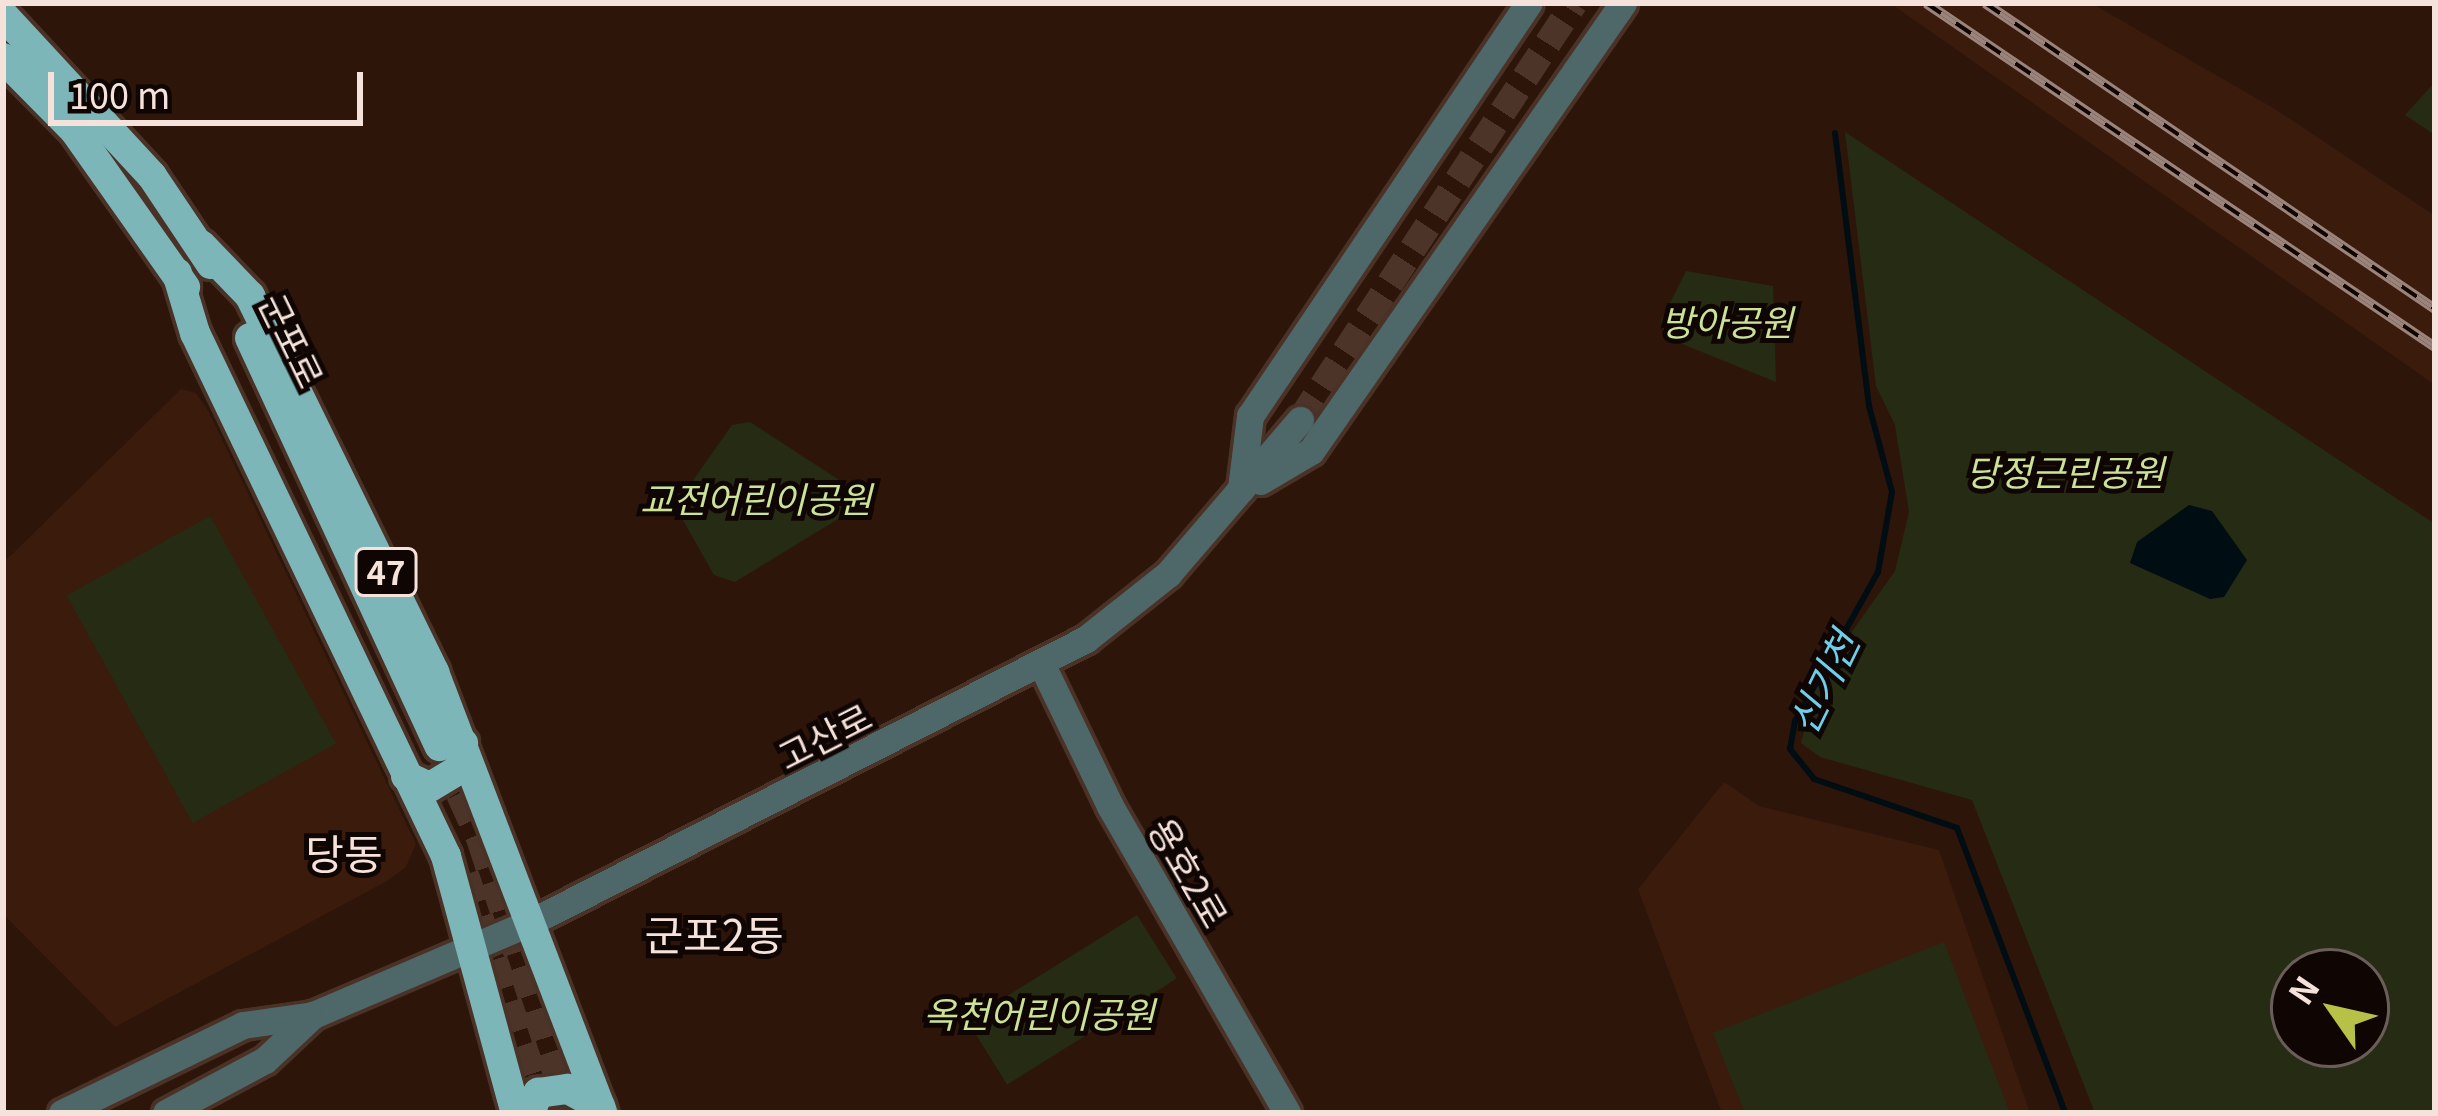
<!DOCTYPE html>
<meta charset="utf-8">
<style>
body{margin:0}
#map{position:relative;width:2438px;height:1116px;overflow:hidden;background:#2e150a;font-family:Georgia,"Noto Sans KR",serif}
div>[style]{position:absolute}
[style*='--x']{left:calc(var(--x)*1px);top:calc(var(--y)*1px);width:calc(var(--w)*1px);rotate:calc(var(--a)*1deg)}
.built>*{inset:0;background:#3a1b0c}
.green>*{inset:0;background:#252c13;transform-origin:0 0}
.water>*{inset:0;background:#000d13}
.stream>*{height:6px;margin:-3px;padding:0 3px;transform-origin:3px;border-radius:3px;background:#000d13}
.minor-tunnel>*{height:27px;margin-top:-13.5px;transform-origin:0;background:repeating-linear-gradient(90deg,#4c3429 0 27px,transparent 0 41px)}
.major-tunnel>*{height:30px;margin-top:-15px;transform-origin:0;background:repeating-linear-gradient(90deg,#4c3429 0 30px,transparent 0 45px)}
.roads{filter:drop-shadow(3px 0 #4a3227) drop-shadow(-3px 0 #4a3227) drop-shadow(0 3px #4a3227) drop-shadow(0 -3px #4a3227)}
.minor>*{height:27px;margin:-13.5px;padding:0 13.5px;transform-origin:13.5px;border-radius:13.5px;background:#4e686a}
.major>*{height:30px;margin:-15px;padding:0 15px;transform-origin:15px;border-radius:15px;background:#7cb6b9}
.rail>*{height:10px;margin-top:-5px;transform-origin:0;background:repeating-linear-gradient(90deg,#0f0502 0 18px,#9a847b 0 36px);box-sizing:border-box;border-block:3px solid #9a847b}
span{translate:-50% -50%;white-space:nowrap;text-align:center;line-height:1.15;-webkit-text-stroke:10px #0f0502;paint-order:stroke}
.shield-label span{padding:3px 9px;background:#0f0502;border:3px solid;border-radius:9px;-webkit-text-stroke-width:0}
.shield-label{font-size:33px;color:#f5e2db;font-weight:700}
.park-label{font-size:36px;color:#cbe297;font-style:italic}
.street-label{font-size:36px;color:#f5e2db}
.water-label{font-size:39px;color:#6ccfeb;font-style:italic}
.quarter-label{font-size:42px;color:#f5e2db}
.frame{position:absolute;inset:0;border:6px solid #f5e2db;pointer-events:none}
.north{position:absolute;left:2270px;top:948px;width:120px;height:120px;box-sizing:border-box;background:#0f0502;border:3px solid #6b5d59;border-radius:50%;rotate:304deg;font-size:33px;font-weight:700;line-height:48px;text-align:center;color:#f5e2db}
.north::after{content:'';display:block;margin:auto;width:42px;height:54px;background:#b7c148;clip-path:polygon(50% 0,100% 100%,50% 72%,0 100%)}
.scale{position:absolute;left:48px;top:72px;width:315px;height:54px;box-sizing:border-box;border:6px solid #f5e2db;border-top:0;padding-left:15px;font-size:36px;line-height:42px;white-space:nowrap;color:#f5e2db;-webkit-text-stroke:9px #0f0502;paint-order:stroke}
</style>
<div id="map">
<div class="built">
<i style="clip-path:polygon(1890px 3px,2091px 3px,2275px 109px,2435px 216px,2435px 385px)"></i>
<i style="clip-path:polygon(181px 389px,196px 393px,209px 412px,416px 844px,406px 867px,387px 881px,115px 1027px,3px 914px,3px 563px)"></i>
<i style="clip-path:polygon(1724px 782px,1759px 806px,1939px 850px,2030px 1113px,1722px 1113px,1638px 889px)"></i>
</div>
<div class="green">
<i style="clip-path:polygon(2435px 82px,2435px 135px,2405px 115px)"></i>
<i style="clip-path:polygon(evenodd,1845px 132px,2435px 524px,2435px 1113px,2095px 1113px,1972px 800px,1820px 757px,1801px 743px,1817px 681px,1895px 571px,1909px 512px,1895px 425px,1876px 386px,1845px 132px,2294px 972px,2366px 972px,2366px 1044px,2294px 1044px,2294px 972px)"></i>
<i style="clip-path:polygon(1686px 271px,1773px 286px,1776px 382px,1665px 337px,1661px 321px)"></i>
<i style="clip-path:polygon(750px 422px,856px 491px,853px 510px,735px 582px,714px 575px,675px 506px,732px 425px)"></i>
<i style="left:210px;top:516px;width:260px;height:164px;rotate:61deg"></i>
<i style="left:1137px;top:915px;width:75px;height:200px;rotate:58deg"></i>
<i style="clip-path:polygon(1944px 942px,2010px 1113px,1745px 1113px,1713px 1033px)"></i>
</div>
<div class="water">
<i style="clip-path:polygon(2189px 505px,2212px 511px,2247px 560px,2224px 597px,2210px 599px,2130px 563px,2137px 542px)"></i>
</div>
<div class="stream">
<i style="--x:1835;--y:133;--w:275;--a:82.9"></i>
<i style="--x:1869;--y:406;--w:89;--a:75"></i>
<i style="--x:1892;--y:492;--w:81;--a:99.9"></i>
<i style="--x:1878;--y:572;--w:171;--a:119.1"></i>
<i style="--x:1795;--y:721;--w:28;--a:100"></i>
<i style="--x:1790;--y:749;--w:38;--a:51"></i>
<i style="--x:1814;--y:779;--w:151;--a:18.9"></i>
<i style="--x:1957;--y:828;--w:305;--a:69.2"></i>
</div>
<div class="minor-tunnel">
<i style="--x:1300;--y:420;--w:499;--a:-56.7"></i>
</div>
<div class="major-tunnel">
<i style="--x:442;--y:752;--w:94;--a:65.6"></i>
<i style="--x:481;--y:838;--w:289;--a:71.9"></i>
<i style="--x:464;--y:875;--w:251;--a:71.4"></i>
</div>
<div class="roads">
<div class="minor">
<i style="--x:1260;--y:481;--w:59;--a:-30.5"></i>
<i style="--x:1311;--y:451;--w:546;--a:-55.15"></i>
<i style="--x:1241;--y:489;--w:74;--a:-83"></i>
<i style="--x:1250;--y:416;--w:498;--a:-56"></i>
<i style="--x:1041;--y:663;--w:159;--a:64.2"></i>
<i style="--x:1110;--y:806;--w:354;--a:60"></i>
<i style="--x:62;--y:1113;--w:201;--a:-25.9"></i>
<i style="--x:243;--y:1025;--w:71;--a:-8.1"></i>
<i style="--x:313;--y:1015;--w:239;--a:-23.1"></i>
<i style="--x:533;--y:921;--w:621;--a:-27.02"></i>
<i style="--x:1086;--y:639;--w:105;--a:-38.4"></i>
<i style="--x:1168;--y:574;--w:203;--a:-49.4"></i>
<i style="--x:166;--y:1113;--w:112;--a:-28.2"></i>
<i style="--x:265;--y:1060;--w:66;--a:-43.2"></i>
</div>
<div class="major">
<i style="--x:3;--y:15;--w:219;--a:47.2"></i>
<i style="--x:152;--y:176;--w:106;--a:56.2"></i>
<i style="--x:3;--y:58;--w:103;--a:45.4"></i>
<i style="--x:75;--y:131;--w:191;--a:54.8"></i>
<i style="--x:201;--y:245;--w:71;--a:46.1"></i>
<i style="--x:250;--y:296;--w:419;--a:63.9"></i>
<i style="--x:434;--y:672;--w:472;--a:69.1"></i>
<i style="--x:177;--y:273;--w:63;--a:73.3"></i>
<i style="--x:195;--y:333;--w:580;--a:64.36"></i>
<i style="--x:446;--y:856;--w:266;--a:74.8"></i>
<i style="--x:250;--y:338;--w:450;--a:65.1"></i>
<i style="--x:406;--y:776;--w:26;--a:25"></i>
<i style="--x:430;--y:787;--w:35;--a:-31"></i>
<i style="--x:460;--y:769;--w:26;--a:-83"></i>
<i style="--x:530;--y:1113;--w:22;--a:-68"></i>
<i style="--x:538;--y:1093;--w:30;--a:-8"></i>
<i style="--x:568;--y:1089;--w:37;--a:29"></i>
</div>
</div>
<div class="rail">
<i style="--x:1926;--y:3;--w:614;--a:34.05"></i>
<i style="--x:1985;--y:3;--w:544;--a:34.22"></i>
</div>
<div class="shield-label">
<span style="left:386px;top:572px">47</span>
</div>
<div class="park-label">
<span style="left:1727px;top:321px">방아공원</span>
<span style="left:2065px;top:471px">당정근린공원</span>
<span style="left:756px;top:498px">교전어린이공원</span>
<span style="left:1039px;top:1013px">옥천어린이공원</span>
</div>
<div class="street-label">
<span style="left:293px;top:340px;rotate:64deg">군포로</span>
<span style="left:824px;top:735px;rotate:-27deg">고산로</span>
<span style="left:1190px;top:872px;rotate:60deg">용호2로</span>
</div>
<div class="water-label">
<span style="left:1822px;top:682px;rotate:-64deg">신기천</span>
</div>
<div class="quarter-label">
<span style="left:344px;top:852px">당동</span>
<span style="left:714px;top:933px">군포2동</span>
</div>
<div class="frame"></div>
<div class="north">N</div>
<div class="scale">100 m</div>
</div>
